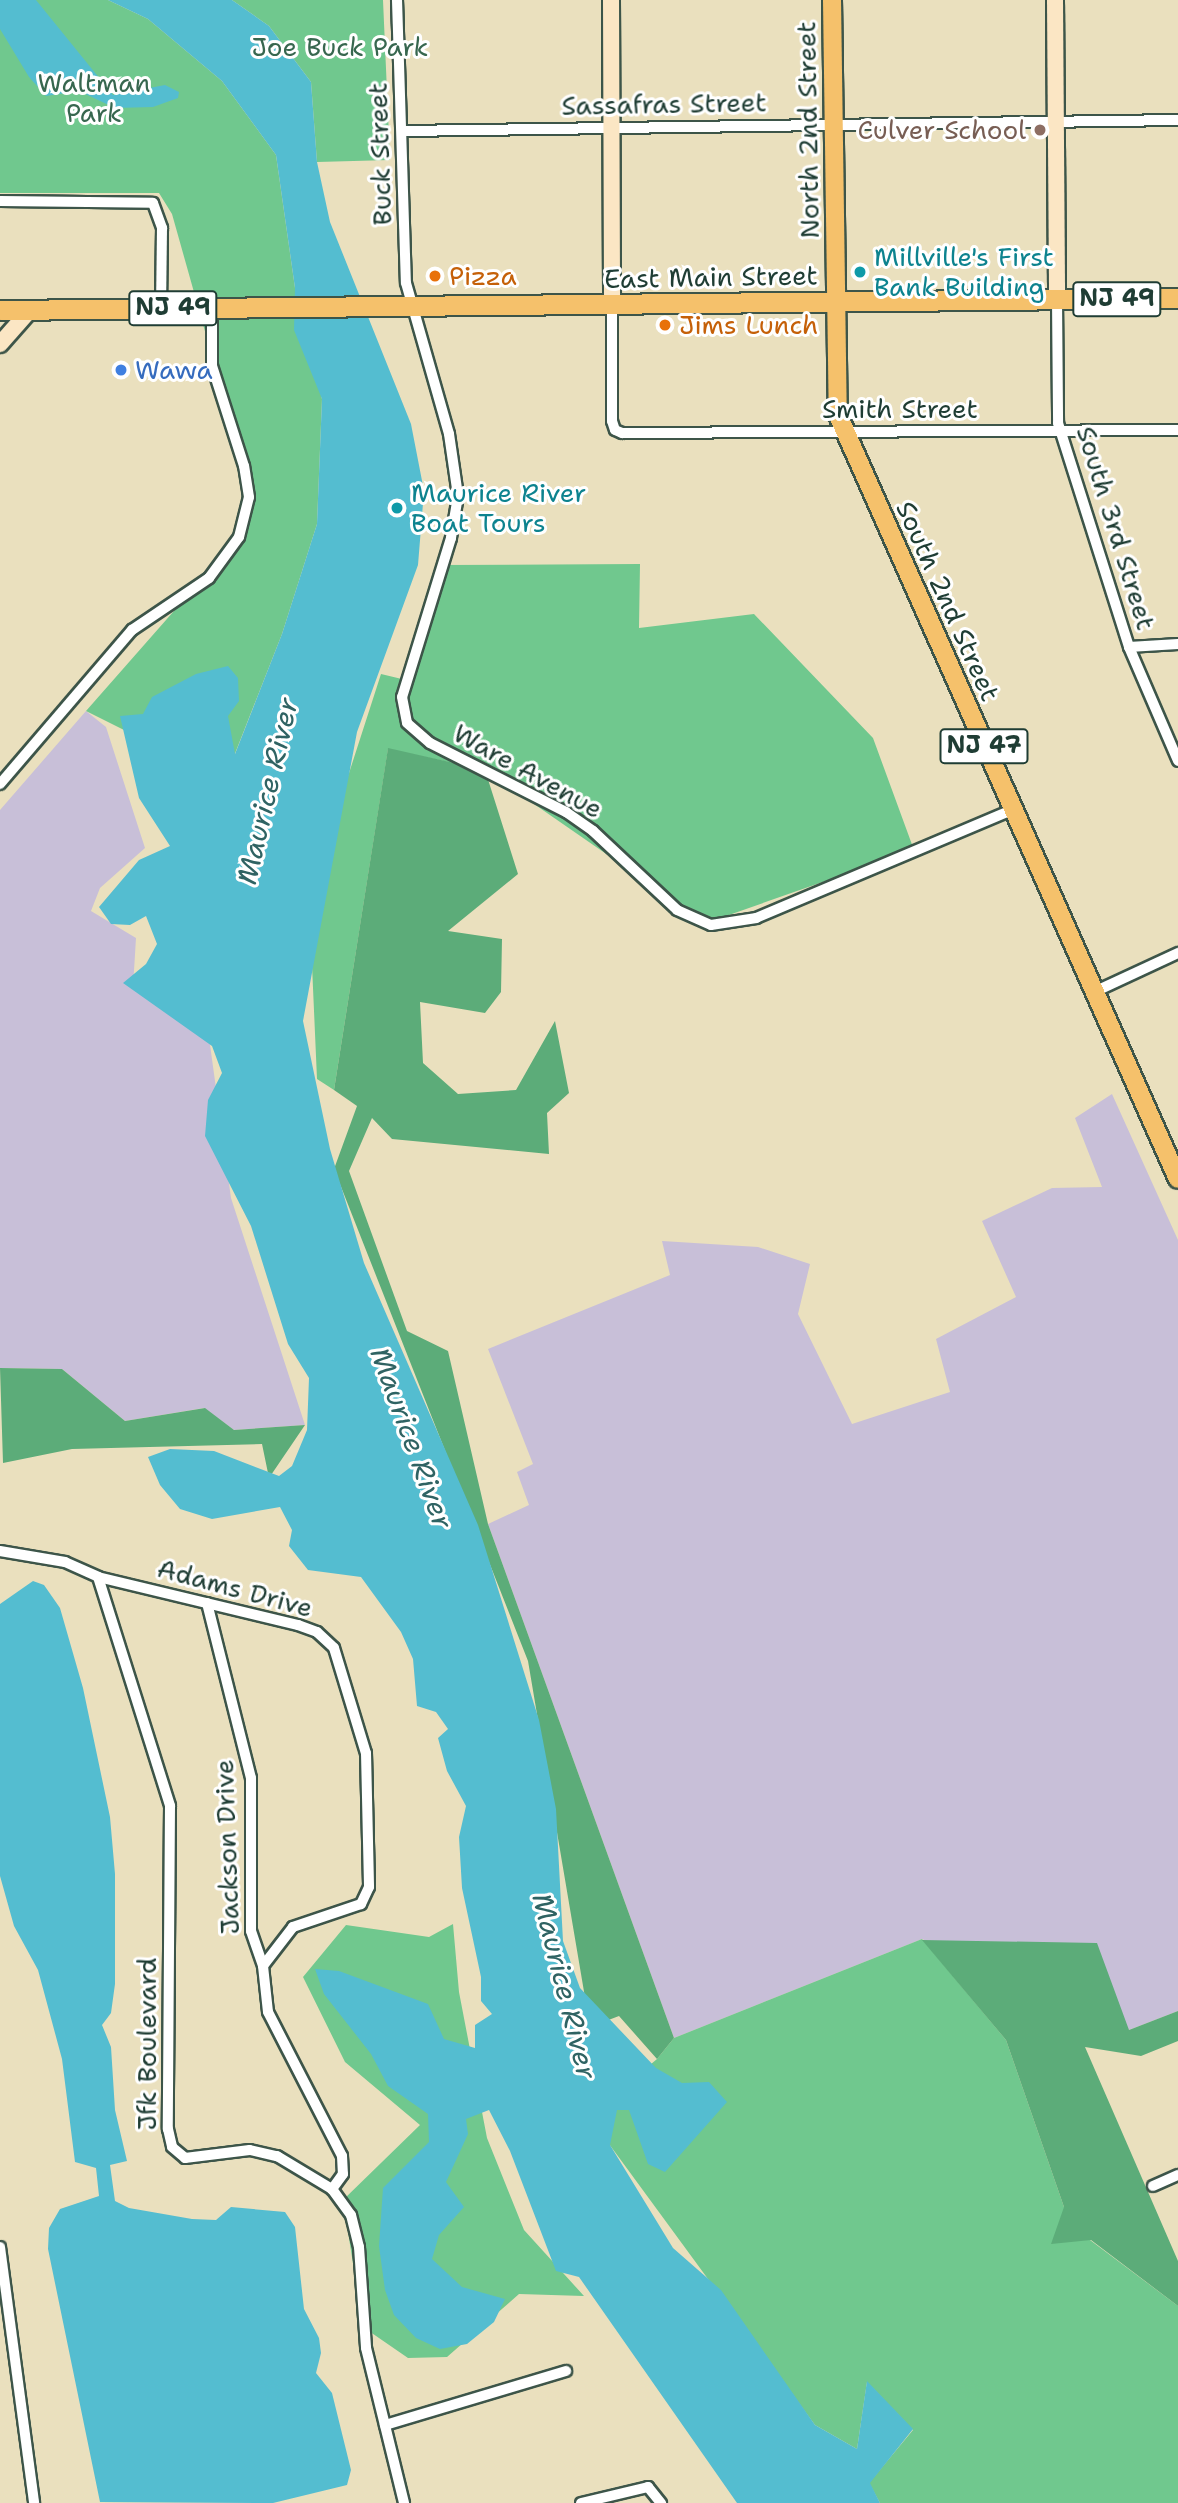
<!DOCTYPE html>
<style>
body{margin:0}
#map{position:relative;width:1178px;height:2503px;overflow:hidden;background:#eae0be;font-family:"Shantell Sans",sans-serif}
div>[style]{position:absolute}
[style*='--x']{left:calc(var(--x)*1px);top:calc(var(--y)*1px);width:calc(var(--w)*1px);rotate:calc(var(--a)*1deg)}
.industrial>*{inset:0;background:#c8bfd8}
.green>*{inset:0;background:#70c88e}
.forest>*{inset:0;background:#5cac79}
.water>*{inset:0;background:#54bdd0}
.roads{filter:drop-shadow(2px 0 #3d5549) drop-shadow(-2px 0 #3d5549) drop-shadow(0 2px #3d5549) drop-shadow(0 -2px #3d5549)}
.street>*{height:10px;margin:-5px;padding:0 5px;transform-origin:5px;border-radius:5px;background:#fff}
.secondary>*{height:16px;margin:-8px;padding:0 8px;transform-origin:8px;border-radius:8px;background:#fbe6c4}
.primary>*{height:18px;margin:-9px;padding:0 9px;transform-origin:9px;border-radius:9px;background:#f5c16b}
.highway>*{height:19px;margin:-9.5px;padding:0 9.5px;transform-origin:9.5px;border-radius:9.5px;background:#f5c16b}
.dots>*{width:19px;height:19px;translate:-50% -50%;box-sizing:border-box;border:4px solid #fff;border-radius:50%}
span{translate:-50% -50%;white-space:nowrap;text-align:center;line-height:1.15;-webkit-text-stroke:6px #fff;paint-order:stroke}
.shield-label span{padding:2px 5px;background:#fff;border:2px solid;border-radius:5px;-webkit-text-stroke-width:0}
.shield-label{font-size:24px;color:#1f3d34;font-weight:700}
.park-label{font-size:26px;color:#37674f}
.street-label{font-size:26px;color:#1f3d34}
.education-label{font-size:26px;color:#785e54}
.right{translate:-100% -50%;text-align:right}
.culture-label{font-size:26px;color:#0d838f}
.left{translate:0 -50%;text-align:left}
.food-label{font-size:26px;color:#c56008}
.shop-label{font-size:26px;color:#366cbe}
.water-label{font-size:28px;color:#2f6363;font-style:italic}
</style>
<div id="map">
<div class="industrial">
<i style="clip-path:polygon(86px 711px,106px 727px,145px 848px,100px 888px,91px 911px,136px 938px,133px 987px,208px 1030px,231px 1198px,305px 1425px,234px 1430px,204px 1408px,125px 1421px,62px 1369px,0 1368px,0 810px)"></i>
<i style="clip-path:polygon(1112px 1094px,1178px 1240px,1178px 2011px,1129px 2030px,922px 1939px,674px 2038px,488px 1524px,529px 1505px,517px 1472px,533px 1464px,488px 1349px,670px 1275px,662px 1241px,758px 1247px,810px 1264px,798px 1314px,852px 1424px,950px 1392px,936px 1339px,1016px 1297px,982px 1221px,1052px 1188px,1102px 1187px,1075px 1118px)"></i>
</div>
<div class="green">
<i style="clip-path:polygon(0 0,108px 0,148px 19px,222px 81px,276px 155px,295px 288px,322px 399px,317px 524px,282px 634px,234px 756px,182px 759px,86px 711px,239px 537px,253px 502px,172px 214px,159px 193px,0 193px)"></i>
<i style="clip-path:polygon(232px 0,383px 0,390px 160px,317px 162px,311px 82px,269px 26px)"></i>
<i style="clip-path:polygon(640px 564px,639px 628px,754px 614px,873px 738px,914px 850px,706px 923px,485px 770px,388px 749px,334px 1090px,317px 1079px,309px 897px,381px 674px,406px 680px,443px 565px)"></i>
<i style="clip-path:polygon(453px 1924px,459px 1992px,487px 2138px,524px 2230px,584px 2296px,519px 2294px,447px 2357px,408px 2358px,363px 2327px,343px 2200px,420px 2125px,345px 2062px,303px 1977px,346px 1925px,429px 1937px)"></i>
<i style="clip-path:polygon(922px 1939px,1006px 2040px,1064px 2207px,1090px 2240px,1178px 2306px,1178px 2503px,880px 2503px,869px 2483px,913px 2430px,867px 2382px,857px 2449px,815px 2425px,601px 2133px,605px 2103px,657px 2059px,674px 2038px)"></i>
</div>
<div class="forest">
<i style="clip-path:polygon(388px 748px,485px 770px,518px 874px,448px 931px,502px 939px,501px 992px,485px 1013px,420px 1002px,423px 1063px,458px 1094px,516px 1090px,555px 1021px,569px 1093px,547px 1113px,549px 1154px,392px 1139px,372px 1118px,349px 1171px,407px 1331px,448px 1351px,488px 1524px,674px 2038px,657px 2059px,619px 2016px,590px 2027px,528px 1661px,334px 1169px,357px 1106px,334px 1090px)"></i>
<i style="clip-path:polygon(0 1368px,62px 1369px,125px 1421px,205px 1408px,234px 1430px,305px 1425px,269px 1478px,262px 1444px,72px 1449px,3px 1463px)"></i>
<i style="clip-path:polygon(922px 1940px,1097px 1943px,1129px 2030px,1178px 2011px,1178px 2041px,1141px 2056px,1085px 2047px,1178px 2261px,1178px 2306px,1091px 2240px,1051px 2244px,1064px 2207px,1006px 2040px)"></i>
</div>
<div class="water">
<i style="clip-path:polygon(0 0,36px 0,113px 95px,165px 85px,179px 92px,178px 98px,153px 107px,115px 108px,79px 91px,46px 96px,29px 77px,0 29px)"></i>
<i style="clip-path:polygon(108px 0,232px 0,269px 26px,311px 82px,317px 162px,330px 222px,411px 424px,424px 491px,418px 565px,357px 732px,303px 1021px,330px 1149px,364px 1263px,478px 1525px,539px 1720px,556px 1809px,563px 1941px,580px 1988px,656px 2068px,682px 2083px,709px 2082px,727px 2102px,665px 2172px,648px 2164px,629px 2110px,617px 2110px,610px 2145px,673px 2248px,721px 2290px,815px 2425px,857px 2449px,867px 2381px,913px 2429px,870px 2483px,880px 2503px,737px 2503px,579px 2277px,556px 2271px,510px 2151px,489px 2110px,466px 2119px,468px 2134px,446px 2182px,464px 2207px,439px 2235px,432px 2259px,462px 2287px,505px 2299px,494px 2322px,467px 2344px,440px 2349px,416px 2338px,394px 2315px,385px 2290px,379px 2246px,383px 2188px,429px 2142px,428px 2114px,388px 2086px,371px 2054px,324px 1994px,315px 1969px,339px 1971px,428px 2004px,444px 2039px,475px 2048px,475px 2025px,492px 2014px,481px 2001px,481px 1977px,462px 1888px,459px 1837px,466px 1806px,447px 1771px,438px 1738px,448px 1729px,436px 1712px,417px 1706px,413px 1659px,401px 1632px,361px 1577px,308px 1570px,289px 1546px,292px 1530px,280px 1507px,212px 1519px,180px 1509px,160px 1485px,148px 1457px,170px 1449px,214px 1451px,279px 1476px,292px 1466px,307px 1430px,309px 1378px,288px 1344px,251px 1226px,205px 1136px,208px 1100px,222px 1073px,212px 1046px,123px 983px,146px 964px,157px 944px,146px 916px,130px 925px,111px 924px,99px 907px,139px 860px,170px 846px,139px 798px,120px 716px,143px 714px,152px 697px,196px 674px,228px 666px,238px 678px,239px 701px,228px 716px,235px 754px,282px 634px,317px 524px,322px 399px,294px 330px,295px 288px,276px 155px,222px 81px,148px 19px)"></i>
<i style="clip-path:polygon(33px 1581px,44px 1585px,60px 1608px,83px 1688px,110px 1817px,115px 1874px,115px 1984px,111px 2013px,102px 2025px,111px 2047px,115px 2110px,127px 2161px,110px 2165px,115px 2201px,129px 2208px,192px 2219px,216px 2220px,231px 2207px,285px 2212px,295px 2227px,304px 2309px,319px 2338px,321px 2353px,316px 2373px,332px 2393px,351px 2470px,347px 2485px,273px 2503px,100px 2502px,48px 2249px,49px 2228px,60px 2209px,99px 2196px,96px 2168px,75px 2162px,62px 2059px,38px 1970px,14px 1926px,0 1876px,0 1604px)"></i>
</div>
<div class="roads">
<div class="street">
<i style="--x:397;--y:0;--w:283;--a:88.2"></i>
<i style="--x:406;--y:283;--w:157;--a:74.1"></i>
<i style="--x:449;--y:434;--w:63;--a:81.7"></i>
<i style="--x:458;--y:496;--w:43;--a:99.5"></i>
<i style="--x:451;--y:538;--w:166;--a:107.1"></i>
<i style="--x:402;--y:697;--w:26;--a:79"></i>
<i style="--x:407;--y:723;--w:30;--a:41"></i>
<i style="--x:430;--y:743;--w:153;--a:26.9"></i>
<i style="--x:566;--y:812;--w:33;--a:35"></i>
<i style="--x:593;--y:831;--w:115;--a:43.2"></i>
<i style="--x:677;--y:910;--w:37;--a:24"></i>
<i style="--x:711;--y:925;--w:46;--a:-8.8"></i>
<i style="--x:756;--y:918;--w:278;--a:-22.9"></i>
<i style="--x:402;--y:131;--w:776;--a:-0.81"></i>
<i style="--x:0;--y:201;--w:153;--a:0.7"></i>
<i style="--x:153;--y:203;--w:27;--a:70"></i>
<i style="--x:162;--y:228;--w:80;--a:90.7"></i>
<i style="--x:1057;--y:299;--w:124;--a:89.5"></i>
<i style="--x:1058;--y:423;--w:235;--a:72.4"></i>
<i style="--x:1129;--y:647;--w:124;--a:66.7"></i>
<i style="--x:612;--y:304;--w:117;--a:90"></i>
<i style="--x:612;--y:421;--w:9;--a:72"></i>
<i style="--x:615;--y:430;--w:8;--a:23"></i>
<i style="--x:622;--y:433;--w:556;--a:-0.31"></i>
<i style="--x:1129;--y:647;--w:49;--a:-3.5"></i>
<i style="--x:0;--y:784;--w:203;--a:-49.4"></i>
<i style="--x:132;--y:630;--w:93;--a:-34"></i>
<i style="--x:209;--y:578;--w:51;--a:-53.8"></i>
<i style="--x:239;--y:537;--w:41;--a:-76"></i>
<i style="--x:249;--y:497;--w:31;--a:-99"></i>
<i style="--x:244;--y:466;--w:105;--a:-107.7"></i>
<i style="--x:212;--y:366;--w:58;--a:-90"></i>
<i style="--x:1094;--y:992;--w:93;--a:-24.9"></i>
<i style="--x:0;--y:1551;--w:66;--a:9.6"></i>
<i style="--x:65;--y:1562;--w:36;--a:24"></i>
<i style="--x:98;--y:1577;--w:206;--a:13.5"></i>
<i style="--x:298;--y:1625;--w:20;--a:20"></i>
<i style="--x:317;--y:1632;--w:23;--a:43"></i>
<i style="--x:334;--y:1648;--w:110;--a:73.1"></i>
<i style="--x:366;--y:1753;--w:134;--a:88.7"></i>
<i style="--x:369;--y:1887;--w:19;--a:115"></i>
<i style="--x:361;--y:1904;--w:72;--a:161.3"></i>
<i style="--x:293;--y:1927;--w:49;--a:127.6"></i>
<i style="--x:263;--y:1966;--w:46;--a:83.8"></i>
<i style="--x:268;--y:2012;--w:162;--a:62.8"></i>
<i style="--x:342;--y:2156;--w:18;--a:87"></i>
<i style="--x:343;--y:2174;--w:19;--a:126"></i>
<i style="--x:98;--y:1577;--w:240;--a:72.5"></i>
<i style="--x:170;--y:1806;--w:323;--a:90.4"></i>
<i style="--x:168;--y:2129;--w:18;--a:77"></i>
<i style="--x:172;--y:2147;--w:17;--a:40"></i>
<i style="--x:185;--y:2158;--w:65;--a:-7"></i>
<i style="--x:250;--y:2150;--w:28;--a:13"></i>
<i style="--x:277;--y:2156;--w:64;--a:31"></i>
<i style="--x:332;--y:2189;--w:32;--a:54"></i>
<i style="--x:351;--y:2215;--w:33;--a:76"></i>
<i style="--x:359;--y:2247;--w:101;--a:86"></i>
<i style="--x:366;--y:2348;--w:160;--a:76.2"></i>
<i style="--x:207;--y:1603;--w:180;--a:75.9"></i>
<i style="--x:251;--y:1778;--w:153;--a:90"></i>
<i style="--x:251;--y:1931;--w:37;--a:71"></i>
<i style="--x:1153;--y:2186;--w:27;--a:-24"></i>
<i style="--x:0;--y:2247;--w:258;--a:82.4"></i>
<i style="--x:385;--y:2425;--w:189;--a:-16.6"></i>
<i style="--x:581;--y:2503;--w:69;--a:-13.4"></i>
<i style="--x:648;--y:2487;--w:21;--a:51"></i>
</div>
<div class="secondary">
<i style="--x:611;--y:0;--w:304;--a:89.8"></i>
<i style="--x:1055;--y:0;--w:299;--a:89.6"></i>
<i style="--x:0;--y:344;--w:45;--a:-48.6"></i>
</div>
<div class="primary">
<i style="--x:832;--y:0;--w:415;--a:89.2"></i>
<i style="--x:838;--y:415;--w:836;--a:66.01"></i>
</div>
<div class="highway">
<i style="--x:0;--y:310;--w:1178;--a:-0.58"></i>
</div>
</div>
<div class="dots">
<i style="left:1040px;top:130px;background:#8d6e63"></i>
<i style="left:860px;top:272px;background:#0f9aa8"></i>
<i style="left:435px;top:276px;background:#e8710a"></i>
<i style="left:665px;top:325px;background:#e8710a"></i>
<i style="left:121px;top:370px;background:#3f7fe0"></i>
<i style="left:397px;top:508px;background:#0f9aa8"></i>
</div>
<div class="shield-label">
<span style="left:1117px;top:299px">NJ 49</span>
<span style="left:173px;top:308px">NJ 49</span>
<span style="left:984px;top:746px">NJ 47</span>
</div>
<div class="park-label">
<span style="left:340px;top:47px">Joe Buck Park</span>
<span style="left:94px;top:98px">Waltman<br>Park</span>
</div>
<div class="street-label">
<span style="left:664px;top:104px;rotate:-1deg">Sassafras Street</span>
<span style="left:808px;top:130px;rotate:-91deg">North 2nd Street</span>
<span style="left:380px;top:154px;rotate:-92deg">Buck Street</span>
<span style="left:711px;top:277px;rotate:-1deg">East Main Street</span>
<span style="left:900px;top:409px">Smith Street</span>
<span style="left:1116px;top:528px;rotate:73deg">South 3rd Street</span>
<span style="left:948px;top:601px;rotate:66deg">South 2nd Street</span>
<span style="left:528px;top:771px;rotate:29deg">Ware Avenue</span>
<span style="left:235px;top:1588px;rotate:15deg">Adams Drive</span>
<span style="left:227px;top:1847px;rotate:-92deg">Jackson Drive</span>
<span style="left:147px;top:2044px;rotate:-90deg">Jfk Boulevard</span>
</div>
<div class="education-label">
<span class="right" style="left:1026px;top:130px">Culver School</span>
</div>
<div class="culture-label">
<span class="left" style="left:874px;top:272px">Millville's First<br>Bank Building</span>
<span class="left" style="left:411px;top:508px">Maurice River<br>Boat Tours</span>
</div>
<div class="food-label">
<span class="left" style="left:449px;top:276px">Pizza</span>
<span class="left" style="left:679px;top:325px">Jims Lunch</span>
</div>
<div class="shop-label">
<span class="left" style="left:135px;top:370px">Wawa</span>
</div>
<div class="water-label">
<span style="left:267px;top:791px;rotate:-77deg">Maurice River</span>
<span style="left:412px;top:1438px;rotate:70deg">Maurice River</span>
<span style="left:565px;top:1986px;rotate:76deg">Maurice River</span>
</div>
</div>
